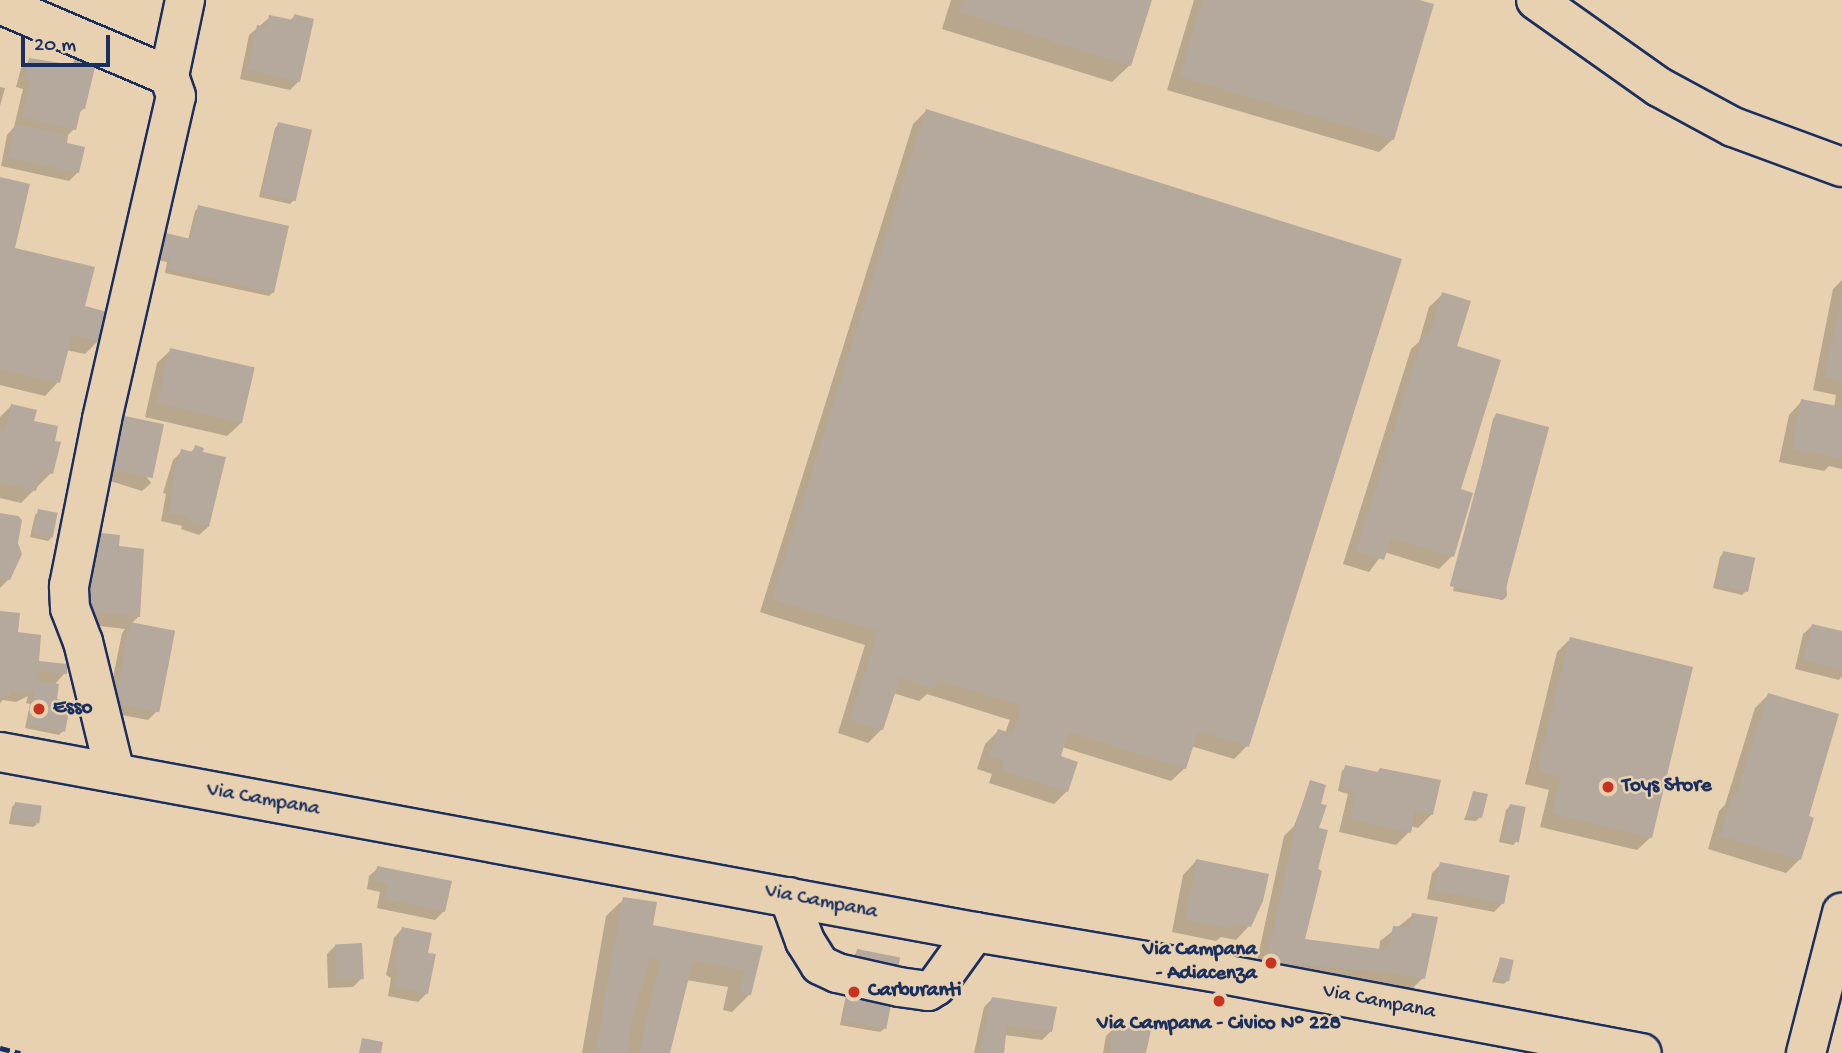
<!DOCTYPE html>
<meta charset="utf-8">
<style>
body{margin:0}
#map{position:relative;width:1842px;height:1053px;overflow:hidden;background:#e7d1b0;font-family:"Gochi Hand",sans-serif}
div>[style]{position:absolute}
[style*='--x']{left:calc(var(--x)*1px);top:calc(var(--y)*1px);width:calc(var(--w)*1px);rotate:calc(var(--a)*1deg)}
.shadow>*{inset:0;background:#0003}
.building>*{inset:0;background:#b4a99c;transform-origin:0 0}
.roads{filter:drop-shadow(2px 0 #1b2f5e) drop-shadow(-2px 0 #1b2f5e) drop-shadow(0 2px #1b2f5e) drop-shadow(0 -2px #1b2f5e)}
.minor>*{height:38px;margin:-19px;padding:0 19px;transform-origin:19px;border-radius:19px;background:#e7d1b0}
.rail>*{height:5px;margin-top:-2.5px;transform-origin:0;background:repeating-linear-gradient(90deg,#1b2f5e 0 10px,transparent 0 15px)}
.dots>*{width:19px;height:19px;translate:-50% -50%;box-sizing:border-box;border:4px solid #e7d1b0;border-radius:50%}
span{translate:-50% -50%;white-space:nowrap;text-align:center;line-height:1.15;-webkit-text-stroke:5px #e7d1b0;paint-order:stroke}
.poi-label{font-size:21px;color:#1b2f5e;font-weight:700}
.left{translate:0 -50%;text-align:left}
.right{translate:-100% -50%;text-align:right}
.street-label{font-size:21px;color:#1b2f5e}
.scale{position:absolute;left:21px;top:35px;width:89px;height:32px;box-sizing:border-box;border:4px solid #1b2f5e;border-top:0;padding-left:9px;font-size:21px;line-height:24px;white-space:nowrap;color:#1b2f5e;-webkit-text-stroke:5px #e7d1b0;paint-order:stroke}
</style>
<div id="map">
<div class="shadow">
<i style="clip-path:polygon(951px 0,1150px 0,1130px 65px,1112px 82px,942px 29px)"></i>
<i style="clip-path:polygon(1194px 0,1413px 0,1393px 139px,1379px 152px,1167px 90px)"></i>
<i style="clip-path:polygon(295px 16px,299px 81px,290px 90px,240px 79px,249px 35px,270px 17px,289px 21px)"></i>
<i style="clip-path:polygon(30px 60px,70px 66px,75px 61px,84px 108px,77px 115px,74px 129px,66px 137px,65px 145px,78px 172px,69px 181px,1px 166px,7px 135px,14px 127px,23px 89px,16px 87px,21px 68px)"></i>
<i style="clip-path:polygon(0 87px,5px 88px,0 106px)"></i>
<i style="clip-path:polygon(926px 111px,1247px 746px,1234px 759px,1191px 746px,1185px 768px,1171px 781px,1062px 747px,1058px 758px,1067px 791px,1054px 804px,989px 783px,992px 774px,977px 769px,985px 744px,998px 731px,1005px 733px,1010px 720px,927px 694px,919px 701px,893px 693px,882px 729px,868px 743px,838px 733px,865px 645px,760px 612px,913px 124px)"></i>
<i style="clip-path:polygon(279px 124px,294px 200px,290px 204px,259px 197px,275px 128px)"></i>
<i style="clip-path:polygon(0 178px,13px 250px,83px 308px,98px 341px,85px 354px,66px 350px,58px 382px,45px 396px,0 385px)"></i>
<i style="clip-path:polygon(199px 207px,273px 292px,269px 296px,165px 273px,167px 262px,153px 259px,188px 240px,195px 211px)"></i>
<i style="clip-path:polygon(1842px 280px,1842px 469px,1829px 466px,1824px 471px,1779px 462px,1789px 415px,1802px 401px,1834px 408px,1836px 395px,1813px 390px,1833px 289px)"></i>
<i style="clip-path:polygon(1443px 294px,1455px 347px,1459px 490px,1452px 556px,1439px 569px,1384px 552px,1369px 572px,1343px 564px,1411px 349px,1419px 342px,1429px 307px)"></i>
<i style="clip-path:polygon(171px 350px,241px 423px,227px 436px,145px 417px,157px 363px)"></i>
<i style="clip-path:polygon(11px 406px,32px 422px,51px 473px,21px 503px,0 498px,0 417px)"></i>
<i style="clip-path:polygon(1496px 415px,1507px 596px,1503px 600px,1453px 591px,1493px 419px)"></i>
<i style="clip-path:polygon(112px 426px,151px 483px,142px 491px,101px 478px)"></i>
<i style="clip-path:polygon(196px 447px,208px 527px,199px 535px,181px 529px,182px 526px,161px 521px,166px 494px,163px 493px,173px 460px,182px 451px,190px 453px)"></i>
<i style="clip-path:polygon(39px 511px,52px 537px,48px 541px,30px 537px,35px 515px)"></i>
<i style="clip-path:polygon(0 515px,9px 579px,0 588px)"></i>
<i style="clip-path:polygon(117px 548px,139px 616px,131px 624px,157px 711px,148px 720px,106px 712px,122px 633px,125px 629px,68px 622px)"></i>
<i style="clip-path:polygon(1724px 553px,1746px 591px,1742px 595px,1713px 588px,1720px 557px)"></i>
<i style="clip-path:polygon(0 611px,37px 663px,65px 673px,53px 686px,63px 731px,59px 735px,25px 728px,30px 704px,26px 703px,28px 696px,16px 702px,3px 700px,0 703px)"></i>
<i style="clip-path:polygon(1812px 626px,1842px 633px,1842px 676px,1839px 680px,1795px 669px,1803px 634px)"></i>
<i style="clip-path:polygon(1570px 639px,1651px 837px,1637px 850px,1540px 827px,1549px 790px,1525px 784px,1557px 652px)"></i>
<i style="clip-path:polygon(1768px 695px,1807px 818px,1800px 859px,1786px 873px,1708px 849px,1719px 811px,1725px 805px,1755px 708px)"></i>
<i style="clip-path:polygon(1346px 767px,1377px 773px,1380px 769px,1432px 814px,1418px 828px,1410px 826px,1409px 832px,1396px 845px,1339px 832px,1348px 794px,1338px 791px,1342px 771px)"></i>
<i style="clip-path:polygon(1311px 782px,1319px 806px,1303px 940px,1379px 951px,1380px 941px,1413px 915px,1423px 978px,1410px 991px,1254px 975px,1284px 836px,1294px 826px)"></i>
<i style="clip-path:polygon(1474px 793px,1480px 817px,1476px 821px,1464px 820px)"></i>
<i style="clip-path:polygon(16px 803px,37px 824px,33px 827px,9px 824px,12px 807px)"></i>
<i style="clip-path:polygon(1510px 806px,1517px 841px,1513px 845px,1499px 842px,1506px 810px)"></i>
<i style="clip-path:polygon(1196px 861px,1249px 926px,1236px 940px,1221px 937px,1216px 941px,1172px 932px,1183px 875px)"></i>
<i style="clip-path:polygon(1441px 864px,1503px 903px,1494px 912px,1427px 899px,1432px 873px)"></i>
<i style="clip-path:polygon(378px 868px,444px 911px,435px 920px,377px 908px,380px 892px,367px 889px,369px 876px)"></i>
<i style="clip-path:polygon(624px 899px,651px 927px,761px 948px,750px 994px,732px 1012px,723px 1010px,728px 987px,686px 980px,668px 1053px,582px 1053px,606px 916px)"></i>
<i style="clip-path:polygon(402px 929px,426px 954px,427px 993px,418px 1002px,388px 996px,391px 978px,386px 975px,394px 938px)"></i>
<i style="clip-path:polygon(336px 945px,362px 978px,353px 987px,328px 988px,327px 954px)"></i>
<i style="clip-path:polygon(858px 951px,884px 1029px,880px 1032px,840px 1025px,854px 955px)"></i>
<i style="clip-path:polygon(1500px 959px,1508px 980px,1504px 984px,1492px 982px)"></i>
<i style="clip-path:polygon(993px 998px,1051px 1031px,1042px 1040px,1004px 1035px,1002px 1053px,974px 1053px,984px 1007px)"></i>
<i style="clip-path:polygon(1115px 1027px,1144px 1053px,1103px 1053px,1106px 1036px)"></i>
</div>
<div class="building">
<i style="clip-path:polygon(962px 0,1152px 0,1131px 66px,958px 12px)"></i>
<i style="clip-path:polygon(1202px 0,1419px 0,1434px 4px,1394px 140px,1180px 77px)"></i>
<i style="clip-path:polygon(294px 14px,314px 19px,300px 82px,247px 70px,257px 25px,267px 27px,269px 15px,293px 20px)"></i>
<i style="clip-path:polygon(29px 58px,73px 65px,74px 59px,92px 63px,95px 67px,85px 109px,81px 109px,76px 130px,22px 118px,31px 80px,24px 78px)"></i>
<i style="clip-path:polygon(926px 109px,1402px 259px,1249px 747px,1198px 731px,1186px 769px,1068px 732px,1061px 756px,1078px 762px,1068px 792px,1001px 770px,1004px 761px,989px 756px,998px 729px,1013px 734px,1022px 706px,937px 680px,934px 689px,900px 678px,883px 730px,850px 720px,878px 632px,772px 599px)"></i>
<i style="left:278px;top:122px;width:35px;height:73px;rotate:13deg"></i>
<i style="clip-path:polygon(15px 124px,68px 135px,67px 143px,85px 147px,79px 173px,8px 158px)"></i>
<i style="clip-path:polygon(0 177px,30px 184px,15px 248px,95px 267px,85px 306px,107px 312px,100px 342px,72px 335px,60px 383px,0 369px)"></i>
<i style="clip-path:polygon(198px 205px,289px 226px,274px 293px,168px 269px,170px 259px,156px 256px,161px 232px,191px 239px)"></i>
<i style="clip-path:polygon(1442px 292px,1471px 301px,1457px 346px,1501px 360px,1461px 489px,1473px 493px,1454px 557px,1391px 538px,1384px 560px,1356px 551px,1424px 334px,1429px 336px)"></i>
<i style="clip-path:polygon(1841px 299px,1842px 299px,1842px 381px,1825px 377px)"></i>
<i style="left:170px;top:348px;width:87px;height:57px;rotate:13deg"></i>
<i style="clip-path:polygon(1801px 399px,1842px 407px,1842px 453px,1839px 458px,1792px 449px)"></i>
<i style="clip-path:polygon(11px 404px,37px 410px,34px 421px,58px 426px,55px 441px,61px 442px,53px 474px,41px 471px,36px 491px,0 483px,0 430px,5px 430px)"></i>
<i style="left:1496px;top:413px;width:55px;height:179px;rotate:15deg"></i>
<i style="left:120px;top:415px;width:45px;height:55px;rotate:12deg"></i>
<i style="clip-path:polygon(195px 445px,204px 448px,203px 452px,226px 457px,209px 527px,189px 521px,190px 517px,169px 513px,175px 466px,177px 466px,181px 449px,193px 452px)"></i>
<i style="left:38px;top:509px;width:20px;height:25px;rotate:11deg"></i>
<i style="clip-path:polygon(0 513px,18px 516px,22px 520px,18px 543px,22px 554px,10px 580px,0 578px)"></i>
<i style="clip-path:polygon(92px 532px,120px 535px,119px 546px,144px 549px,140px 617px,85px 611px)"></i>
<i style="left:1723px;top:551px;width:33px;height:35px;rotate:12deg"></i>
<i style="clip-path:polygon(0 611px,20px 613px,18px 632px,41px 635px,39px 661px,67px 664px,67px 674px,37px 671px,36px 680px,59px 684px,57px 699px,71px 702px,65px 732px,28px 724px,35px 690px,26px 694px,10px 691px,10px 696px,0 696px)"></i>
<i style="left:130px;top:622px;width:46px;height:83px;rotate:11deg"></i>
<i style="clip-path:polygon(1812px 624px,1842px 631px,1842px 670px,1803px 660px)"></i>
<i style="clip-path:polygon(1570px 637px,1693px 667px,1652px 838px,1552px 814px,1561px 777px,1537px 771px)"></i>
<i style="clip-path:polygon(1768px 693px,1839px 714px,1809px 816px,1814px 818px,1801px 860px,1720px 836px,1732px 796px,1736px 797px)"></i>
<i style="clip-path:polygon(1345px 765px,1378px 772px,1380px 768px,1441px 780px,1433px 815px,1415px 811px,1411px 833px,1351px 819px,1357px 792px,1341px 787px)"></i>
<i style="clip-path:polygon(1310px 780px,1326px 785px,1321px 804px,1327px 805px,1319px 828px,1328px 830px,1318px 869px,1322px 871px,1305px 939px,1388px 950px,1393px 926px,1409px 927px,1412px 913px,1438px 917px,1425px 979px,1389px 973px,1266px 962px,1297px 821px)"></i>
<i style="clip-path:polygon(1473px 791px,1488px 794px,1482px 818px,1466px 816px)"></i>
<i style="left:15px;top:802px;width:27px;height:18px;rotate:8deg"></i>
<i style="left:1510px;top:804px;width:16px;height:36px;rotate:11deg"></i>
<i style="clip-path:polygon(1196px 859px,1269px 874px,1263px 901px,1251px 927px,1233px 924px,1231px 929px,1185px 919px)"></i>
<i style="left:1440px;top:862px;width:71px;height:29px;rotate:11deg"></i>
<i style="clip-path:polygon(377px 866px,452px 881px,445px 912px,385px 899px,388px 883px,375px 881px)"></i>
<i style="clip-path:polygon(623px 897px,657px 902px,653px 925px,763px 946px,751px 995px,740px 993px,744px 970px,693px 961px,670px 1053px,639px 1053px,660px 961px,650px 958px,632px 1020px,627px 1053px,595px 1053px)"></i>
<i style="clip-path:polygon(402px 927px,432px 933px,428px 953px,436px 954px,428px 994px,395px 987px,399px 969px,394px 966px)"></i>
<i style="left:362px;top:943px;width:36px;height:27px;rotate:87deg"></i>
<i style="left:857px;top:949px;width:44px;height:73px;rotate:11deg"></i>
<i style="left:1500px;top:957px;width:14px;height:22px;rotate:12deg"></i>
<i style="clip-path:polygon(992px 997px,1057px 1007px,1052px 1032px,1007px 1026px,1004px 1053px,979px 1053px)"></i>
<i style="clip-path:polygon(1114px 1026px,1151px 1030px,1146px 1053px,1109px 1053px)"></i>
<i style="clip-path:polygon(362px 1038px,383px 1042px,381px 1053px,359px 1053px)"></i>
</div>
<div class="roads">
<div class="minor">
<i style="--x:1536;--y:0;--w:151;--a:35.3"></i>
<i style="--x:1659;--y:87;--w:84;--a:28.4"></i>
<i style="--x:1733;--y:127;--w:116;--a:20.2"></i>
<i style="--x:0;--y:4;--w:184;--a:23.1"></i>
<i style="--x:0;--y:752;--w:991;--a:10.46"></i>
<i style="--x:975;--y:932;--w:257;--a:9.6"></i>
<i style="--x:1228;--y:975;--w:421;--a:10.7"></i>
<i style="--x:115;--y:773;--w:135;--a:-103.7"></i>
<i style="--x:83;--y:642;--w:36;--a:-111"></i>
<i style="--x:70;--y:608;--w:22;--a:-93"></i>
<i style="--x:69;--y:586;--w:170;--a:-78.8"></i>
<i style="--x:102;--y:419;--w:331;--a:-77.1"></i>
<i style="--x:176;--y:96;--w:21;--a:-109"></i>
<i style="--x:169;--y:76;--w:78;--a:-78.1"></i>
<i style="--x:789;--y:897;--w:47;--a:70"></i>
<i style="--x:805;--y:941;--w:28;--a:58"></i>
<i style="--x:820;--y:965;--w:19;--a:25"></i>
<i style="--x:837;--y:973;--w:64;--a:12.7"></i>
<i style="--x:899;--y:987;--w:29;--a:8"></i>
<i style="--x:928;--y:991;--w:9;--a:-32"></i>
<i style="--x:936;--y:986;--w:67;--a:-54.2"></i>
<i style="--x:1806;--y:1053;--w:145;--a:-75.6"></i>
</div>
</div>
<div class="rail">
<i style="--x:0;--y:1048;--w:21;--a:14"></i>
</div>
<div class="dots">
<i style="left:39px;top:709px;background:#c8321e"></i>
<i style="left:1608px;top:787px;background:#c8321e"></i>
<i style="left:1271px;top:963px;background:#c8321e"></i>
<i style="left:854px;top:992px;background:#c8321e"></i>
<i style="left:1219px;top:1001px;background:#c8321e"></i>
</div>
<div class="poi-label">
<span class="left" style="left:53px;top:709px">Esso</span>
<span class="left" style="left:1622px;top:787px">Toys Store</span>
<span class="right" style="left:1257px;top:963px">Via Campana<br>- Adiacenza</span>
<span class="left" style="left:868px;top:992px">Carburanti</span>
<span style="left:1219px;top:1025px">Via Campana - Civico N° 228</span>
</div>
<div class="street-label">
<span style="left:263px;top:801px;rotate:10deg">Via Campana</span>
<span style="left:821px;top:903px;rotate:11deg">Via Campana</span>
<span style="left:1379px;top:1003px;rotate:11deg">Via Campana</span>
</div>
<div class="scale">20 m</div>
</div>
